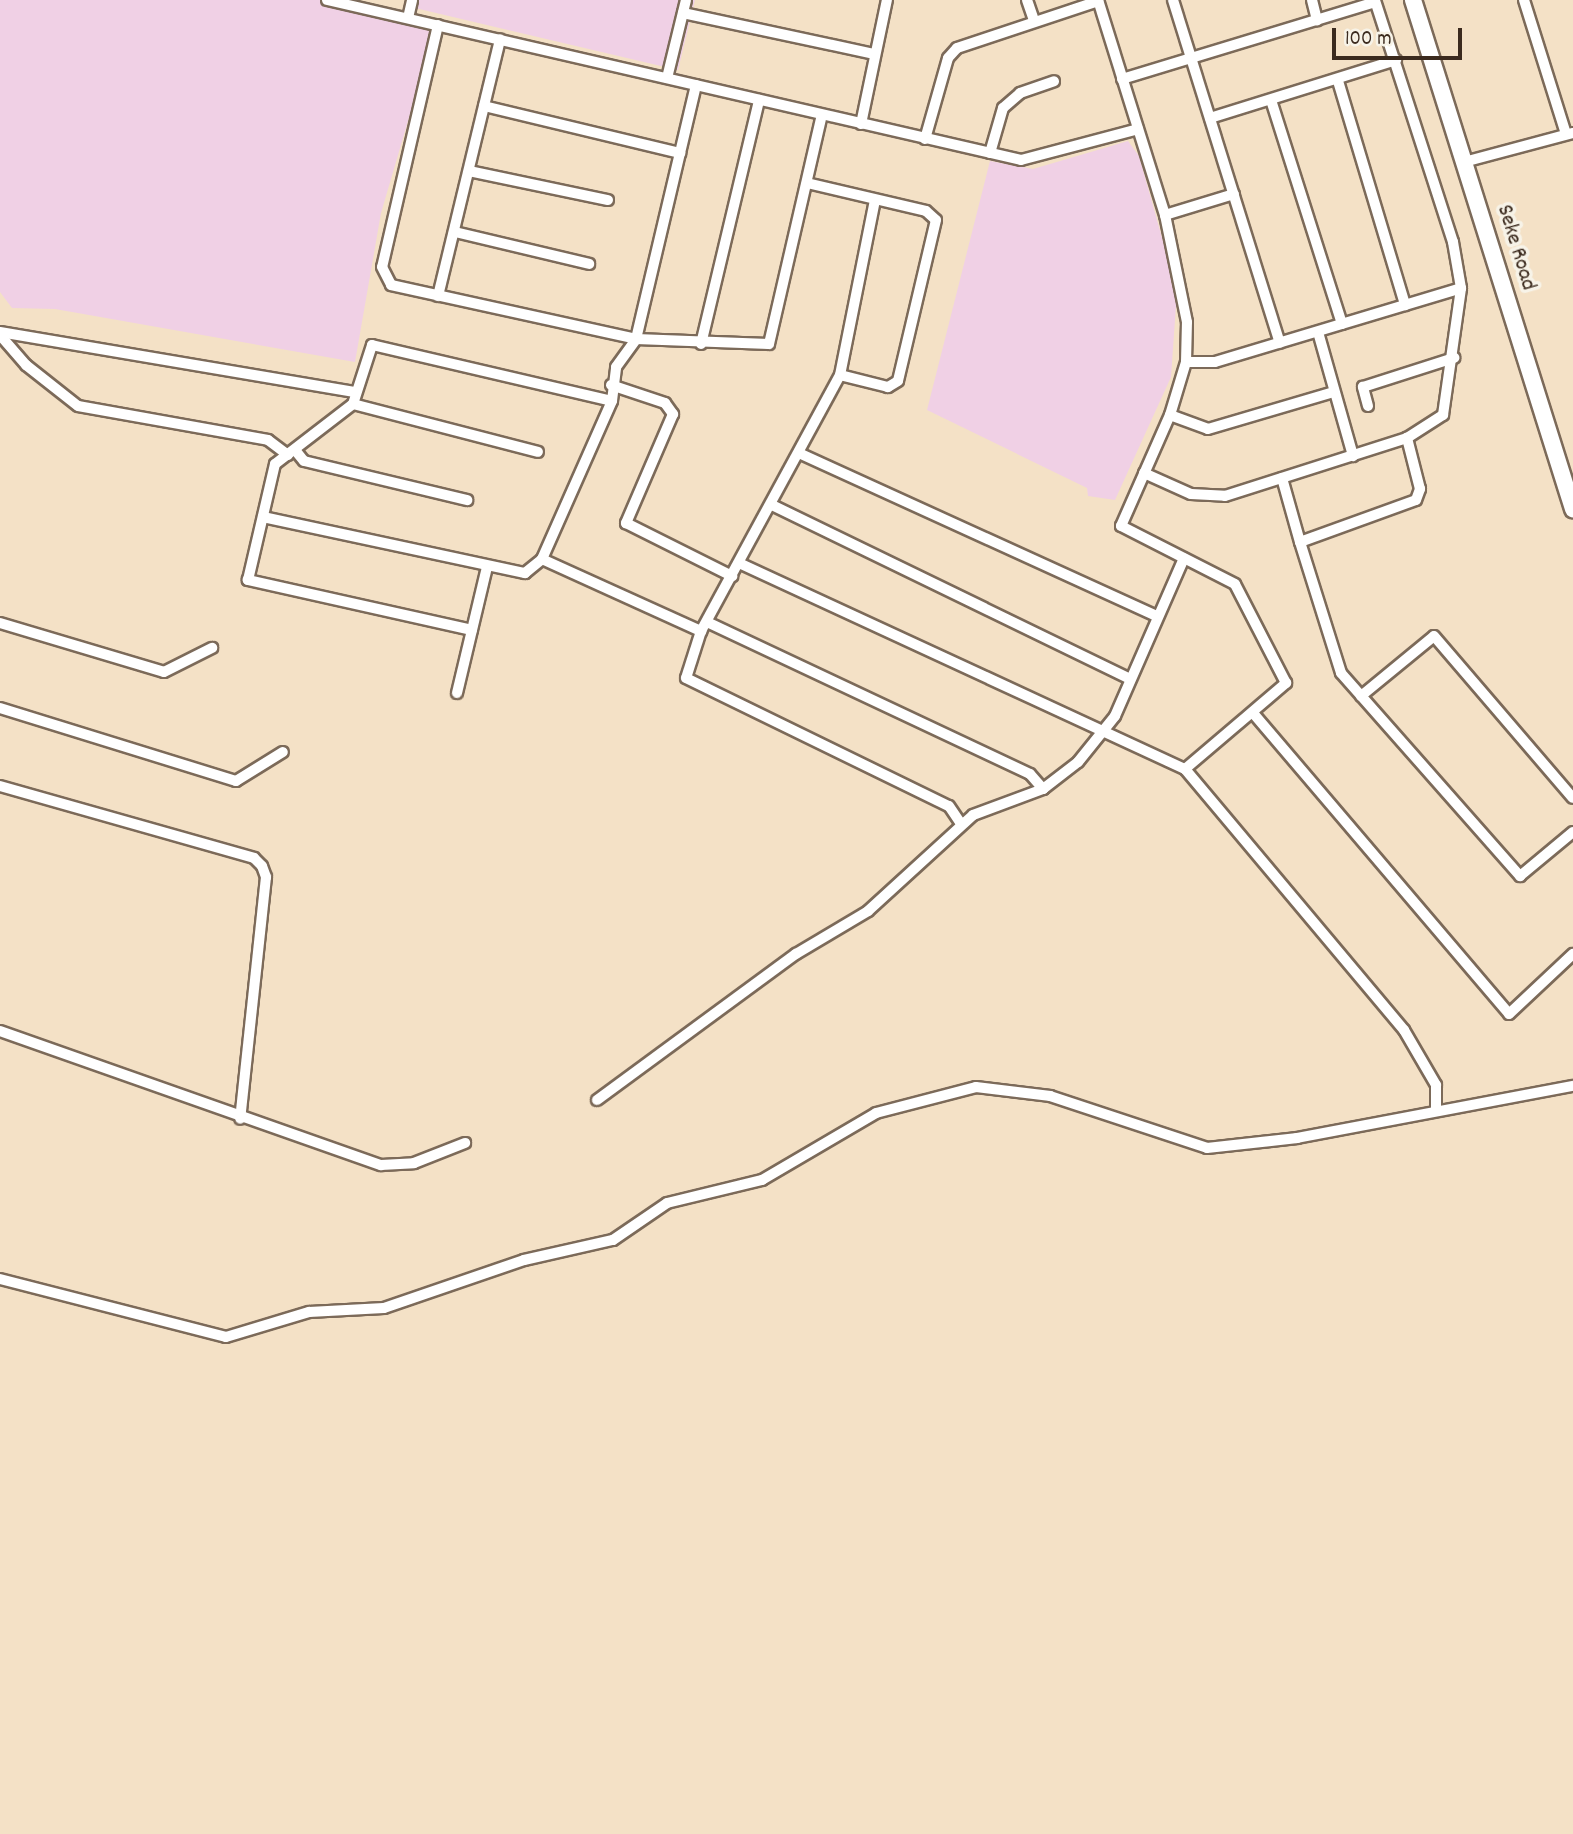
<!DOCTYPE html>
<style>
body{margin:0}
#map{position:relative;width:1573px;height:1834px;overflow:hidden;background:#f4e1c6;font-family:Dekko,sans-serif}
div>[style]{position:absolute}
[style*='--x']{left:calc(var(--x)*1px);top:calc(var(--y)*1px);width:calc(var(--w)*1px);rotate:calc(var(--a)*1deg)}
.built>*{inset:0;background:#f0d0e5}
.roads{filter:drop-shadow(2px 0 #7c6a59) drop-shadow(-2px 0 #7c6a59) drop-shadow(0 2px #7c6a59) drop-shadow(0 -2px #7c6a59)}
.minor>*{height:10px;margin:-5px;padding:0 5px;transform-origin:5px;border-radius:5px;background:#fff}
.primary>*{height:16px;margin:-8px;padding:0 8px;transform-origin:8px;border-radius:8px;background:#fff}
span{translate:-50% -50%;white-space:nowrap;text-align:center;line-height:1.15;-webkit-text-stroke:7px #f7f3e8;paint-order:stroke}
.street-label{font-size:23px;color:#3b2a1e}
.scale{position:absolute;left:1332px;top:28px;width:130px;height:32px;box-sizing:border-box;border:4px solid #3b2a1e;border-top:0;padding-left:9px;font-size:21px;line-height:24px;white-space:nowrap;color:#3b2a1e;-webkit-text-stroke:5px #f7f3e8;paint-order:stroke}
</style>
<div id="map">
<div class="built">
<i style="clip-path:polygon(0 0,339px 0,437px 22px,381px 213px,355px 362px,55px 309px,12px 308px,0 292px)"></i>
<i style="clip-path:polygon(417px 0,695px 0,678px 70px,415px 8px)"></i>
<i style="clip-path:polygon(1128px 141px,1139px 156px,1177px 291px,1171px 377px,1115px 500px,1088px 496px,1087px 488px,927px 410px,990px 161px,1033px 169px)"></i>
</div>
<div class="roads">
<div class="minor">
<i style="--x:327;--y:0;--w:712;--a:12.98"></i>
<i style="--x:1021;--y:160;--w:121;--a:-14.8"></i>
<i style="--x:1027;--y:0;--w:21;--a:71"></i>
<i style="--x:1173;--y:0;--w:359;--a:72.7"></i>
<i style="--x:1312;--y:0;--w:21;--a:76"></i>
<i style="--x:1524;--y:0;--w:140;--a:72.6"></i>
<i style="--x:683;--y:13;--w:196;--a:12.1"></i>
<i style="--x:408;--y:18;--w:18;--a:-77"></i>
<i style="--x:438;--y:25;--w:248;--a:103"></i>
<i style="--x:382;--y:267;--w:20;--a:63"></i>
<i style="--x:391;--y:285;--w:251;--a:12.4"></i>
<i style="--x:636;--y:339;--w:261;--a:-76.7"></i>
<i style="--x:667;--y:78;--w:80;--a:-76.3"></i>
<i style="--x:1122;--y:79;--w:264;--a:-16.9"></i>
<i style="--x:1338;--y:81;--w:234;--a:73.3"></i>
<i style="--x:1271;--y:100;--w:235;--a:72.4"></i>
<i style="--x:484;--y:106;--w:202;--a:13.5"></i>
<i style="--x:1210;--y:118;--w:195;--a:-17.3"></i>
<i style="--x:861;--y:124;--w:127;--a:-78.2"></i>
<i style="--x:925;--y:139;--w:84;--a:-74.1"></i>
<i style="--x:948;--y:58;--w:13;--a:-48"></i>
<i style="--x:957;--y:48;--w:149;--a:-18.4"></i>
<i style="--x:990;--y:153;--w:47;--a:-73.9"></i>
<i style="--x:1003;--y:108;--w:23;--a:-41"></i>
<i style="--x:1020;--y:93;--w:36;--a:-19"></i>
<i style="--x:1464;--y:162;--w:113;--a:-14.9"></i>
<i style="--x:469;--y:171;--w:142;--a:11.8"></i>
<i style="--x:807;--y:183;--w:122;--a:13.2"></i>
<i style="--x:926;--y:211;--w:13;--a:42"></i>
<i style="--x:936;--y:220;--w:165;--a:103.3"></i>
<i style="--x:898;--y:381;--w:12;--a:149"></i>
<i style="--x:888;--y:387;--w:49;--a:-166"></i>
<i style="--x:875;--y:200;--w:178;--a:101.3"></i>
<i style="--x:840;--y:375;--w:291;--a:118.5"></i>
<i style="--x:701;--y:631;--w:49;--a:107.7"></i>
<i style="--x:686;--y:678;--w:292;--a:26"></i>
<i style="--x:949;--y:806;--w:22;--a:56"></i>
<i style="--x:1165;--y:215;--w:72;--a:-16.9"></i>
<i style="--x:455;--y:232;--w:138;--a:13.4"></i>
<i style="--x:438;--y:296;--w:264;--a:-76.4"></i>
<i style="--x:0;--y:332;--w:361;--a:9.6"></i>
<i style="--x:1318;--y:332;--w:129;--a:74.2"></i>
<i style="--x:0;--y:335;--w:40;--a:49"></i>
<i style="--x:26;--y:365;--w:66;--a:38.3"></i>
<i style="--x:78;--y:406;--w:193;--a:10.1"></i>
<i style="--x:268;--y:440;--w:25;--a:37"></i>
<i style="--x:701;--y:344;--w:251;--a:-76.6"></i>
<i style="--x:1186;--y:362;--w:29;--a:0"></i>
<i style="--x:1215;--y:362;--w:257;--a:-16.7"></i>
<i style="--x:611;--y:385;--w:57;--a:18.4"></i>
<i style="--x:665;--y:403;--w:14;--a:54"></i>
<i style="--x:673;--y:414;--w:119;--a:113.3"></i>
<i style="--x:626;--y:523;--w:119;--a:26.6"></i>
<i style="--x:353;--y:404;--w:191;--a:14.5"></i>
<i style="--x:1368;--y:406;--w:20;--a:-105"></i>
<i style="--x:1363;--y:387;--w:96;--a:-17.7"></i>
<i style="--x:1170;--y:415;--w:40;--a:20.2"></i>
<i style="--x:1208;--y:429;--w:131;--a:-16.4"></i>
<i style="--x:295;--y:450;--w:14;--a:51"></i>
<i style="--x:304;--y:461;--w:168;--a:13.5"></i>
<i style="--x:801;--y:454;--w:391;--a:24.5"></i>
<i style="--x:1144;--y:473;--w:51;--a:24.1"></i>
<i style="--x:1191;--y:494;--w:34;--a:3"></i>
<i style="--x:1225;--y:496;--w:191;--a:-17.7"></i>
<i style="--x:1407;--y:438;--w:43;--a:-32.6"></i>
<i style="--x:1443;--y:415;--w:128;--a:-81.9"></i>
<i style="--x:1461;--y:288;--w:47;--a:-99.9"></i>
<i style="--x:1453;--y:242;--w:254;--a:-107.9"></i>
<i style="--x:1282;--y:478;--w:66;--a:74.3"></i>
<i style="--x:1300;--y:542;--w:123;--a:-19.9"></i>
<i style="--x:1416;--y:500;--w:12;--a:-70"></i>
<i style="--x:1420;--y:489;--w:53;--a:-104.3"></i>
<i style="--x:774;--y:506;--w:396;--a:25.9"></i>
<i style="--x:263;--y:517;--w:268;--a:12.1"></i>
<i style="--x:525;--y:573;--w:22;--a:-39"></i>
<i style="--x:542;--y:559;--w:173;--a:-66.1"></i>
<i style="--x:1300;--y:542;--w:137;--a:72.6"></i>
<i style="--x:1341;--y:673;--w:271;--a:48.6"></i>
<i style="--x:1520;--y:876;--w:69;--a:-39.7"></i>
<i style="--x:542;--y:559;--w:175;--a:24.4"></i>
<i style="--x:739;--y:563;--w:491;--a:24.8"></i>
<i style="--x:1185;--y:769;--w:133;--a:-40.4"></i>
<i style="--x:1286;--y:683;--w:111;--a:-117.3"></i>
<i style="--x:1235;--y:584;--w:128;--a:-153"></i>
<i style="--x:1121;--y:526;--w:121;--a:-66.2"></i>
<i style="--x:1170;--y:415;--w:55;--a:-73.2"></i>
<i style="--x:1186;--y:362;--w:40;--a:-88.6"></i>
<i style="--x:1187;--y:322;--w:109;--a:-101.6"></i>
<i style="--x:1165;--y:215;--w:225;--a:-107.3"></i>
<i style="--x:707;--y:622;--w:357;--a:25.2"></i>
<i style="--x:1030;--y:774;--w:20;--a:49"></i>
<i style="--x:0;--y:623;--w:171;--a:16.6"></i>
<i style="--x:164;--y:672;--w:54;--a:-26.6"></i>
<i style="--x:472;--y:630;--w:230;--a:-167.4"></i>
<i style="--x:248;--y:580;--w:119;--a:-76.9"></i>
<i style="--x:275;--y:464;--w:98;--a:-37.6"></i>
<i style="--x:353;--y:404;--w:62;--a:-72.1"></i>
<i style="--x:372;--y:345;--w:246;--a:13.1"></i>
<i style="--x:612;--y:401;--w:34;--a:-83"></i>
<i style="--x:616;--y:367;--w:34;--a:-54"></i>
<i style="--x:636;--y:339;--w:133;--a:2.2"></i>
<i style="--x:769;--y:344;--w:235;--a:-77"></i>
<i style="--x:457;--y:693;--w:130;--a:-76.6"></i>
<i style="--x:1361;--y:696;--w:94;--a:-39.4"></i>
<i style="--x:1434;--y:636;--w:213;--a:49.4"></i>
<i style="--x:0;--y:708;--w:247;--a:17.2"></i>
<i style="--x:236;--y:781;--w:55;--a:-31.7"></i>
<i style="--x:1253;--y:713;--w:395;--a:49.6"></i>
<i style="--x:1509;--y:1014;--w:88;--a:-43.2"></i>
<i style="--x:1185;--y:769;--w:341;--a:50"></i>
<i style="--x:1404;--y:1030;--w:64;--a:59.8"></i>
<i style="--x:1436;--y:1085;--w:23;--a:90"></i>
<i style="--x:0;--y:786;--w:264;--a:15.8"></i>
<i style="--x:254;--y:858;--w:11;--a:45"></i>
<i style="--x:262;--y:866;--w:12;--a:70"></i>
<i style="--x:266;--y:877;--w:243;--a:96.1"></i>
<i style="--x:0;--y:1031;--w:404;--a:19.4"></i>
<i style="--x:381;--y:1165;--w:33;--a:-3"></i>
<i style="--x:414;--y:1163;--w:55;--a:-21.4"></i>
<i style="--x:597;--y:1100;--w:247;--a:-36.3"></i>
<i style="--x:796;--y:954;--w:84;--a:-30.8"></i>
<i style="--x:868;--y:911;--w:142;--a:-42.4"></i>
<i style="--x:973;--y:815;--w:75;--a:-20.4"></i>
<i style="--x:1043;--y:789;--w:44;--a:-37.6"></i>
<i style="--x:1078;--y:762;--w:59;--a:-51.2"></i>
<i style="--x:1115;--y:716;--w:172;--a:-66.4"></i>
<i style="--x:0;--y:1279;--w:233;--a:14.4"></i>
<i style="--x:226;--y:1337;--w:87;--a:-16.8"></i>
<i style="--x:309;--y:1312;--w:75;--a:-3.1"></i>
<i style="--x:384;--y:1308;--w:148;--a:-18.9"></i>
<i style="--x:524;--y:1260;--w:91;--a:-12.7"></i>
<i style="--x:613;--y:1240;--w:65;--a:-34.4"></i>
<i style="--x:667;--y:1203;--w:98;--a:-13.6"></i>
<i style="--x:762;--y:1180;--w:132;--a:-30.4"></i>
<i style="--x:876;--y:1113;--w:103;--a:-14.6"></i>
<i style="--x:976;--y:1087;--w:75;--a:6.9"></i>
<i style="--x:1050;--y:1096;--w:165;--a:18.3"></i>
<i style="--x:1207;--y:1148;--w:91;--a:-6.3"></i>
<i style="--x:1297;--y:1138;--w:281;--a:-10.7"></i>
</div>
<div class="primary">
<i style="--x:1413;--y:0;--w:534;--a:72.55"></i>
</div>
</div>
<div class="street-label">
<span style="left:1515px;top:248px;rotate:73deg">Seke Road</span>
</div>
<div class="scale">100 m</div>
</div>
